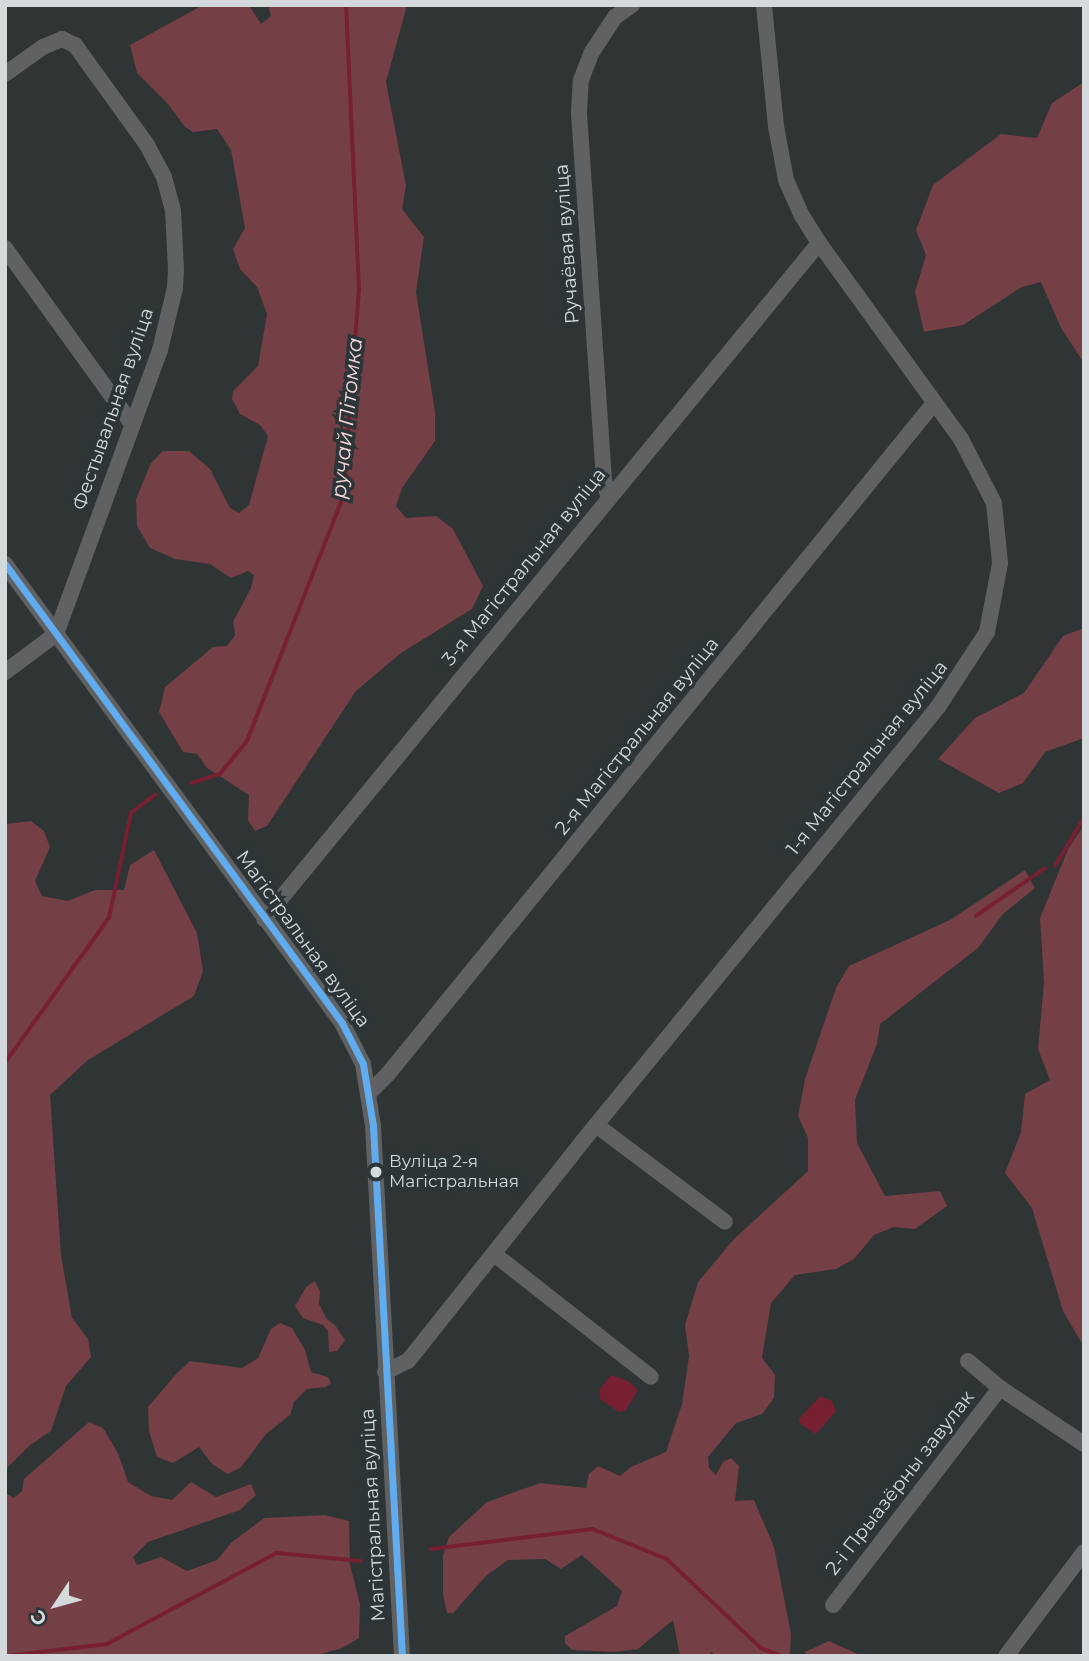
<!DOCTYPE html>
<meta charset="utf-8">
<style>
body{margin:0}
#map{position:relative;width:1089px;height:1661px;overflow:hidden;background:#2f3435;font-family:Montserrat,sans-serif}
div>[style]{position:absolute}
[style*='--x']{left:calc(var(--x)*1px);top:calc(var(--y)*1px);width:calc(var(--w)*1px);rotate:calc(var(--a)*1deg)}
.green>*{inset:0;background:#743f45}
.water>*{inset:0;background:#772031}
.stream>*{height:3.5px;margin:-1.75px;padding:0 1.75px;transform-origin:1.75px;border-radius:1.75px;background:#772031}
.minor>*{height:16px;margin:-8px;padding:0 8px;transform-origin:8px;border-radius:8px;background:#5f6162}
.bus-1>*{height:7px;margin:-3.5px;padding:0 3.5px;transform-origin:3.5px;border-radius:3.5px;background:#60acee}
.dots>*{width:19px;height:19px;translate:-50% -50%;box-sizing:border-box;border:4px solid #2c3538;border-radius:50%}
span{translate:-50% -50%;white-space:nowrap;text-align:center;line-height:1.15;-webkit-text-stroke:7px #2c3538;paint-order:stroke}
.bus-label{font-size:17px;color:#d4d9db}
.left{translate:0 -50%;text-align:left}
.street-label{font-size:19px;color:#d4d9db}
.water-label{font-size:21px;color:#f5d9da;font-style:italic}
.frame{position:absolute;inset:0;border:7px solid #d4d9db;pointer-events:none}
.north{position:absolute;left:21px;top:1570px;width:70px;height:70px;-webkit-text-stroke:5px #2c3538;paint-order:stroke;rotate:234deg;font-size:19px;font-weight:700;line-height:28px;text-align:center;color:#d4d9db}
.north::after{content:'';display:block;margin:auto;width:24px;height:32px;background:#d4d9db;clip-path:polygon(50% 0,100% 100%,50% 72%,0 100%)}
</style>
<div id="map">
<div class="green">
<i style="clip-path:polygon(203px 5px,249px 5px,261px 24px,271px 16px,268px 5px,407px 5px,386px 82px,406px 186px,402px 209px,424px 237px,416px 292px,435px 412px,435px 441px,402px 488px,396px 506px,406px 518px,436px 516px,453px 529px,483px 586px,472px 609px,401px 653px,356px 691px,267px 826px,255px 831px,248px 820px,249px 795px,207px 768px,197px 754px,183px 752px,159px 712px,165px 687px,213px 647px,227px 646px,235px 635px,233px 622px,251px 588px,254px 575px,248px 571px,231px 578px,210px 564px,175px 559px,150px 548px,137px 526px,136px 499px,151px 463px,163px 451px,189px 451px,210px 469px,230px 508px,239px 513px,249px 505px,268px 436px,260px 425px,240px 414px,232px 399px,233px 391px,258px 366px,267px 314px,257px 287px,240px 269px,233px 249px,245px 228px,231px 150px,217px 129px,193px 132px,185px 127px,168px 104px,137px 73px,130px 45px)"></i>
<i style="clip-path:polygon(1084px 82px,1084px 363px,1061px 328px,1041px 282px,1022px 287px,963px 325px,924px 332px,915px 292px,926px 255px,916px 230px,933px 185px,1001px 134px,1037px 138px,1052px 103px)"></i>
<i style="clip-path:polygon(1084px 628px,1084px 738px,1045px 752px,1023px 783px,999px 793px,938px 759px,975px 718px,1024px 693px,1063px 636px)"></i>
<i style="clip-path:polygon(31px 821px,44px 831px,50px 847px,35px 881px,42px 896px,68px 901px,95px 890px,124px 890px,130px 865px,154px 850px,197px 933px,203px 971px,194px 996px,88px 1060px,50px 1095px,61px 1255px,72px 1318px,88px 1339px,91px 1357px,66px 1386px,51px 1431px,29px 1446px,5px 1470px,5px 824px)"></i>
<i style="clip-path:polygon(1084px 825px,1084px 1347px,1063px 1311px,1032px 1208px,1005px 1173px,1021px 1132px,1025px 1094px,1050px 1080px,1038px 1049px,1044px 983px,1040px 918px,1068px 849px)"></i>
<i style="clip-path:polygon(1025px 870px,1035px 888px,1003px 914px,978px 948px,880px 1024px,877px 1044px,855px 1100px,857px 1143px,885px 1196px,940px 1191px,947px 1206px,915px 1229px,894px 1227px,874px 1235px,854px 1259px,836px 1269px,795px 1275px,771px 1303px,762px 1358px,775px 1375px,774px 1398px,762px 1414px,736px 1423px,708px 1457px,709px 1468px,716px 1475px,723px 1462px,731px 1458px,739px 1466px,735px 1501px,754px 1500px,774px 1547px,791px 1634px,790px 1656px,714px 1656px,712px 1652px,707px 1656px,680px 1656px,673px 1620px,638px 1649px,614px 1652px,572px 1650px,565px 1643px,565px 1636px,617px 1606px,622px 1591px,582px 1555px,561px 1569px,545px 1559px,508px 1560px,486px 1576px,453px 1613px,447px 1613px,443px 1594px,443px 1555px,449px 1537px,487px 1502px,540px 1483px,586px 1488px,589px 1474px,598px 1466px,620px 1476px,631px 1467px,666px 1452px,682px 1404px,689px 1356px,685px 1325px,698px 1282px,734px 1239px,808px 1171px,808px 1138px,798px 1116px,805px 1079px,836px 988px,849px 966px,950px 920px)"></i>
<i style="clip-path:polygon(315px 1281px,320px 1291px,319px 1304px,327px 1319px,335px 1325px,345px 1340px,337px 1351px,329px 1352px,328px 1331px,323px 1325px,303px 1318px,295px 1306px,306px 1287px)"></i>
<i style="clip-path:polygon(280px 1323px,292px 1328px,305px 1350px,311px 1372px,328px 1377px,331px 1383px,326px 1387px,307px 1389px,294px 1402px,290px 1415px,266px 1434px,241px 1467px,228px 1474px,212px 1464px,199px 1447px,173px 1463px,157px 1457px,149px 1431px,148px 1407px,176px 1374px,190px 1361px,242px 1368px,258px 1358px,271px 1329px)"></i>
<i style="clip-path:polygon(89px 1422px,103px 1428px,118px 1453px,128px 1482px,151px 1496px,172px 1500px,191px 1482px,216px 1497px,251px 1484px,256px 1495px,240px 1510px,148px 1542px,133px 1557px,137px 1565px,161px 1557px,187px 1571px,217px 1560px,231px 1543px,264px 1518px,325px 1515px,349px 1521px,350px 1565px,360px 1604px,359px 1638px,342px 1648px,314px 1656px,5px 1656px,5px 1493px,14px 1498px,22px 1491px,24px 1479px)"></i>
<i style="clip-path:polygon(829px 1641px,862px 1656px,806px 1656px,805px 1652px)"></i>
</div>
<div class="water">
<i style="clip-path:polygon(611px 1375px,628px 1381px,638px 1390px,625px 1411px,619px 1412px,600px 1399px,600px 1389px)"></i>
<i style="clip-path:polygon(820px 1396px,832px 1401px,836px 1411px,816px 1434px,799px 1423px,799px 1419px)"></i>
</div>
<div class="stream">
<i style="--x:192;--y:783;--w:29;--a:-18"></i>
<i style="--x:220;--y:774;--w:43;--a:-50.7"></i>
<i style="--x:247;--y:741;--w:262;--a:-68.5"></i>
<i style="--x:343;--y:497;--w:208;--a:-85.6"></i>
<i style="--x:359;--y:290;--w:285;--a:-92.6"></i>
<i style="--x:1055;--y:866;--w:56;--a:-58.9"></i>
<i style="--x:976;--y:916;--w:83;--a:-34.7"></i>
<i style="--x:5;--y:1063;--w:178;--a:-54.4"></i>
<i style="--x:109;--y:918;--w:107;--a:-78.2"></i>
<i style="--x:131;--y:813;--w:30;--a:-37"></i>
<i style="--x:431;--y:1549;--w:163;--a:-7"></i>
<i style="--x:593;--y:1529;--w:80;--a:22.1"></i>
<i style="--x:667;--y:1559;--w:129;--a:43.4"></i>
<i style="--x:761;--y:1648;--w:22;--a:21"></i>
<i style="--x:7;--y:1656;--w:101;--a:-6.8"></i>
<i style="--x:107;--y:1644;--w:193;--a:-28.2"></i>
<i style="--x:277;--y:1553;--w:84;--a:5.4"></i>
</div>
<div class="minor">
<i style="--x:5;--y:74;--w:47;--a:-35.4"></i>
<i style="--x:43;--y:47;--w:21;--a:-23"></i>
<i style="--x:62;--y:39;--w:14;--a:25"></i>
<i style="--x:75;--y:45;--w:123;--a:54.2"></i>
<i style="--x:147;--y:145;--w:36;--a:62"></i>
<i style="--x:164;--y:177;--w:34;--a:75"></i>
<i style="--x:173;--y:210;--w:59;--a:87.1"></i>
<i style="--x:176;--y:269;--w:19;--a:93"></i>
<i style="--x:175;--y:288;--w:64;--a:103.6"></i>
<i style="--x:160;--y:350;--w:302;--a:110.1"></i>
<i style="--x:56;--y:634;--w:64;--a:143.3"></i>
<i style="--x:5;--y:248;--w:216;--a:54.2"></i>
<i style="--x:608;--y:496;--w:16;--a:-104"></i>
<i style="--x:604;--y:480;--w:368;--a:-93.9"></i>
<i style="--x:579;--y:113;--w:33;--a:-87"></i>
<i style="--x:581;--y:80;--w:30;--a:-69"></i>
<i style="--x:592;--y:52;--w:42;--a:-56.7"></i>
<i style="--x:615;--y:17;--w:21;--a:-35"></i>
<i style="--x:5;--y:564;--w:569;--a:53.71"></i>
<i style="--x:342;--y:1023;--w:46;--a:62.9"></i>
<i style="--x:363;--y:1064;--w:63;--a:80.8"></i>
<i style="--x:373;--y:1126;--w:531;--a:86.87"></i>
<i style="--x:264;--y:919;--w:875;--a:-50.61"></i>
<i style="--x:370;--y:1092;--w:25;--a:-45"></i>
<i style="--x:388;--y:1074;--w:865;--a:-50.86"></i>
<i style="--x:596;--y:1125;--w:161;--a:36.9"></i>
<i style="--x:494;--y:1254;--w:199;--a:38.1"></i>
<i style="--x:968;--y:1361;--w:42;--a:40.2"></i>
<i style="--x:1000;--y:1388;--w:101;--a:33.7"></i>
<i style="--x:385;--y:1372;--w:25;--a:-26"></i>
<i style="--x:408;--y:1361;--w:280;--a:-51.5"></i>
<i style="--x:582;--y:1142;--w:562;--a:-50.7"></i>
<i style="--x:938;--y:707;--w:90;--a:-56.8"></i>
<i style="--x:987;--y:632;--w:70;--a:-79.3"></i>
<i style="--x:1000;--y:563;--w:60;--a:-95.7"></i>
<i style="--x:994;--y:503;--w:72;--a:-117.3"></i>
<i style="--x:961;--y:439;--w:242;--a:-125.9"></i>
<i style="--x:819;--y:243;--w:32;--a:-122"></i>
<i style="--x:802;--y:216;--w:39;--a:-114"></i>
<i style="--x:786;--y:180;--w:55;--a:-100.5"></i>
<i style="--x:776;--y:126;--w:122;--a:-95.7"></i>
<i style="--x:833;--y:1605;--w:274;--a:-52.4"></i>
<i style="--x:1006;--y:1656;--w:130;--a:-53.1"></i>
</div>
<div class="bus-1">
<i style="--x:5;--y:564;--w:569;--a:53.71"></i>
<i style="--x:342;--y:1023;--w:46;--a:62.9"></i>
<i style="--x:363;--y:1064;--w:63;--a:80.8"></i>
<i style="--x:373;--y:1126;--w:531;--a:86.87"></i>
</div>
<div class="dots">
<i style="left:376px;top:1172px;background:#d4d9db"></i>
</div>
<div class="bus-label">
<span class="left" style="left:389px;top:1172px">Вуліца 2-я<br>Магістральная</span>
</div>
<div class="street-label">
<span style="left:567px;top:244px;rotate:-94deg">Ручаёвая вуліца</span>
<span style="left:113px;top:409px;rotate:-71deg">Фестывальная вуліца</span>
<span style="left:524px;top:567px;rotate:-51deg">3-я Магістральная вуліца</span>
<span style="left:637px;top:736px;rotate:-51deg">2-я Магістральная вуліца</span>
<span style="left:867px;top:758px;rotate:-51deg">1-я Магістральная вуліца</span>
<span style="left:303px;top:939px;rotate:54deg">Магістральная вуліца</span>
<span style="left:900px;top:1483px;rotate:-52deg">2-і Прыазёрны завулак</span>
<span style="left:373px;top:1515px;rotate:-93deg">Магістральная вуліца</span>
</div>
<div class="water-label">
<span style="left:347px;top:418px;rotate:-84deg">ручай Пітомка</span>
</div>
<div class="frame"></div>
<div class="north">С</div>
</div>
